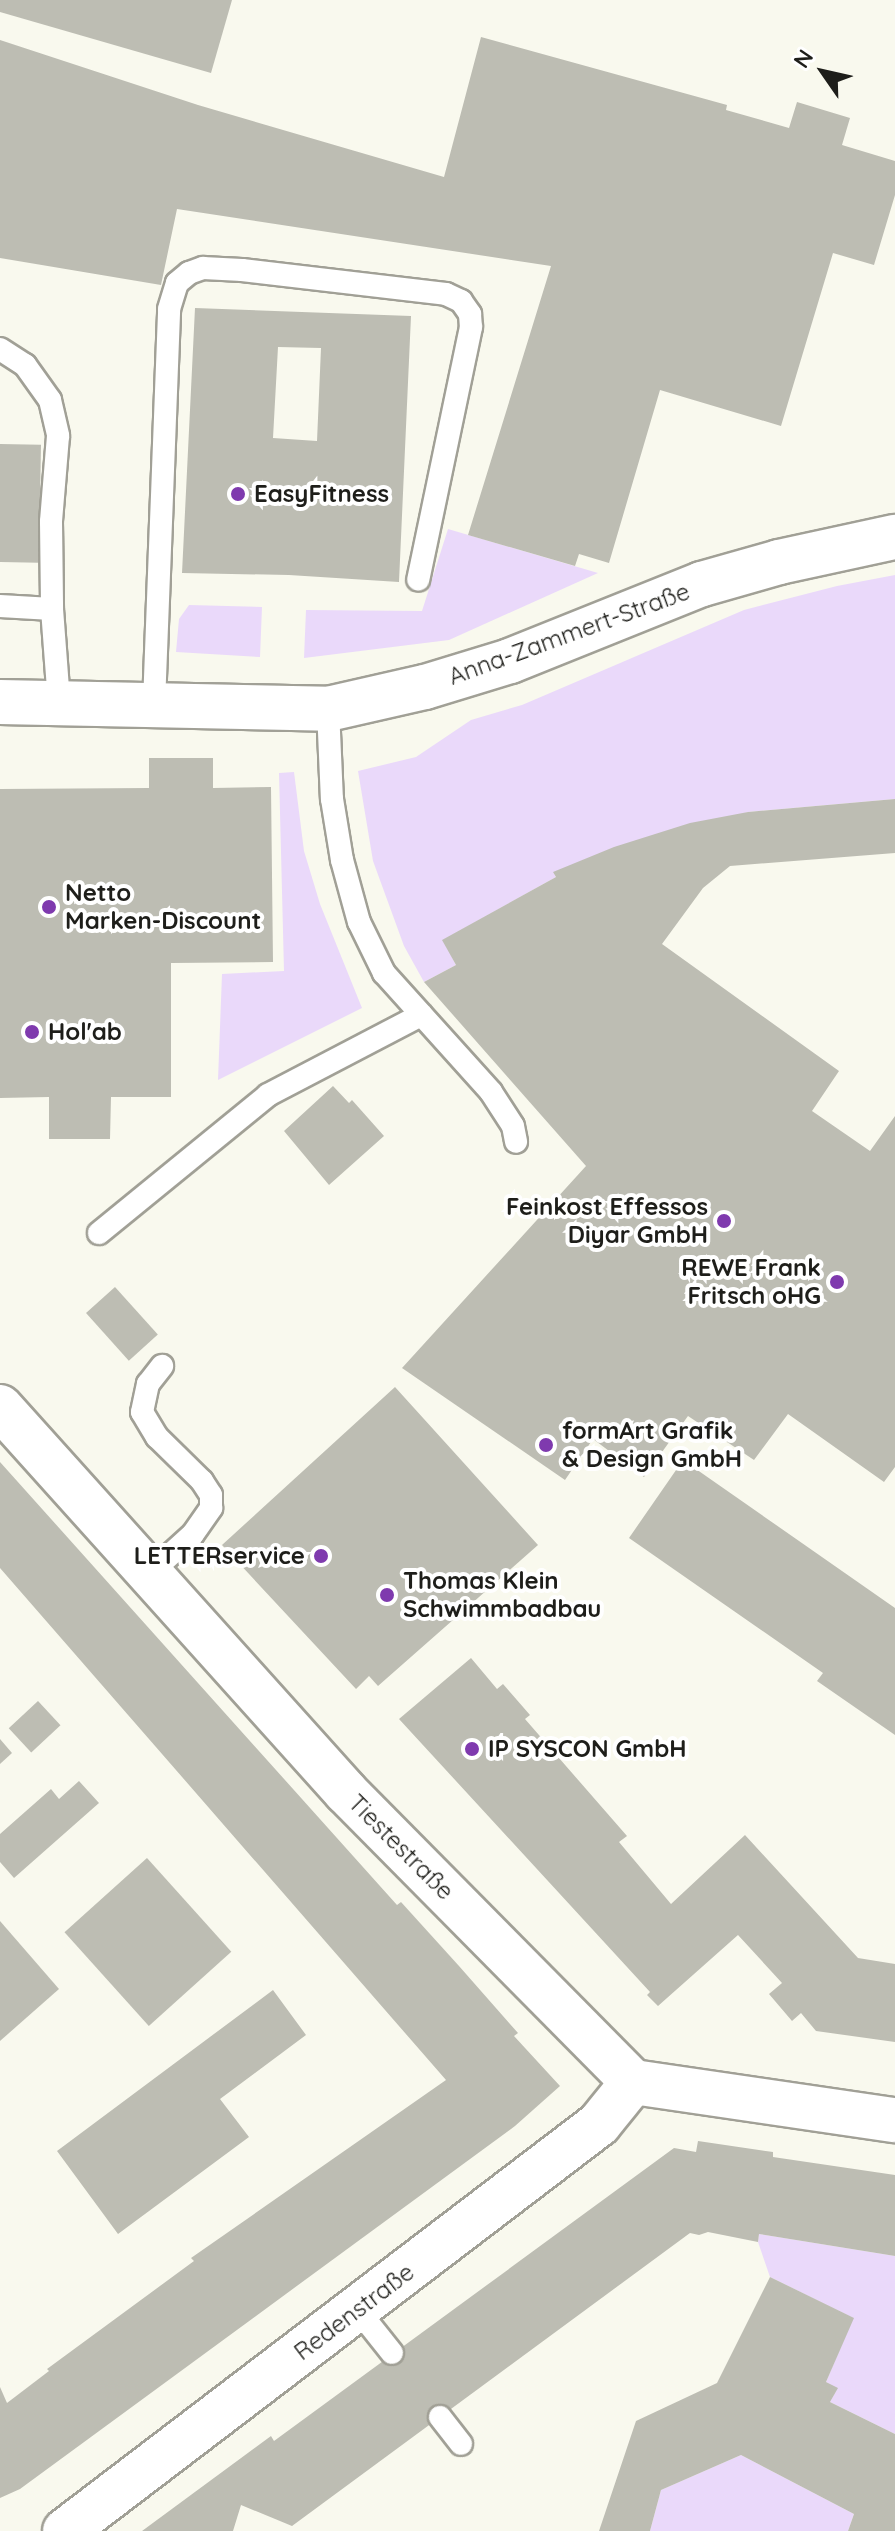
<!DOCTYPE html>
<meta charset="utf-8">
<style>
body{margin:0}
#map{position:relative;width:895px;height:2531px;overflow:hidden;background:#f9f9ee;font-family:Quicksand,sans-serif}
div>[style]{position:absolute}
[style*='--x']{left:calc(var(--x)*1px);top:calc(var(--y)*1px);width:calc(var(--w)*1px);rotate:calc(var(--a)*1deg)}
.green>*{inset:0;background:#ead9fa}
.building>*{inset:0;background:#bdbdb3;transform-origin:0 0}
.roads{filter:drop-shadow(2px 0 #a1a096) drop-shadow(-2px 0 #a1a096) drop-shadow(0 2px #a1a096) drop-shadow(0 -2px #a1a096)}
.service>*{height:22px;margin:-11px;padding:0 11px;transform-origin:11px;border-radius:11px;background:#fff}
.minor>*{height:44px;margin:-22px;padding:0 22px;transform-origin:22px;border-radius:22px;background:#fff}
.dots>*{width:22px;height:22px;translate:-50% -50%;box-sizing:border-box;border:4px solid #fff;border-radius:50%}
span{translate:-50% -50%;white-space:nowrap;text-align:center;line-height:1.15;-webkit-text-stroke:8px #fff;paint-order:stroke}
.poi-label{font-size:24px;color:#1e1e1a;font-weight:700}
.left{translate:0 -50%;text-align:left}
.right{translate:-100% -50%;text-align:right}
.street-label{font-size:24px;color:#1e1e1a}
.north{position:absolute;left:783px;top:32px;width:80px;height:80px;-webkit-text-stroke:6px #fff;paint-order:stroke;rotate:304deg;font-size:22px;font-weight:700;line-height:32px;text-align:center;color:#1e1e1a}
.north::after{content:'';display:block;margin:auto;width:28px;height:36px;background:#1e1e1a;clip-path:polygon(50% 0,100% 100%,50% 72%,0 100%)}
</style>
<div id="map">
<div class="green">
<i style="clip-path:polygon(448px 529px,598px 573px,449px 640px,304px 658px,306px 610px,422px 611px)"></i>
<i style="clip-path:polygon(895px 575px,895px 799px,748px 812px,554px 873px,556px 877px,443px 940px,456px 965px,424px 982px,404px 946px,373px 861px,358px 771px,416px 757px,471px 720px,522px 705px,744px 610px,837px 586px)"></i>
<i style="clip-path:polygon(189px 605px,262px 607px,260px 657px,176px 652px,179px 619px)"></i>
<i style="clip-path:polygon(294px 772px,304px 851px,320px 904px,362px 1008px,218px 1080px,222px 974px,284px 971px,279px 773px)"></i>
<i style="clip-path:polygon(759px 2234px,895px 2256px,895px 2434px,830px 2402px,837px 2389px,826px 2382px,853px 2318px,770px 2277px,758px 2242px)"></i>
<i style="clip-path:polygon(741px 2455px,854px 2514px,848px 2531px,650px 2531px,661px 2490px)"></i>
</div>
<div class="building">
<i style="clip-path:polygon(0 0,232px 0,211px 73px,0 12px)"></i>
<i style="clip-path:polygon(481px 37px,727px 105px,726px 110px,789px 128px,797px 102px,850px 118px,842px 145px,895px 161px,895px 195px,874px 265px,833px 253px,781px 426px,660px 390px,609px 563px,579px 554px,575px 566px,468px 535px,551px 266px,177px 209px,161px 285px,0 258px,0 40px,198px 105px,444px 177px)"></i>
<i style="clip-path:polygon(evenodd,195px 308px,411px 316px,399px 582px,289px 575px,182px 573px,195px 308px,278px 347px,321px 348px,317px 441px,273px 438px,278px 347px)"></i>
<i style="left:0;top:444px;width:41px;height:118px;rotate:1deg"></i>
<i style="clip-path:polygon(149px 758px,213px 758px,213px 788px,271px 787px,273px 962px,171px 963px,171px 1097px,111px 1097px,110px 1139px,49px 1139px,49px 1097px,0 1098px,0 789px,149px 788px)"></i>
<i style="clip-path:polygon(895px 799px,895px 853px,730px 866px,703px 888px,662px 944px,839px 1071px,812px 1111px,870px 1151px,895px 1116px,895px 1467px,884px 1482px,788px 1414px,754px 1460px,688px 1416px,644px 1477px,593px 1439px,565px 1480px,402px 1368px,586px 1166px,424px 982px,456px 965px,442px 940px,556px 877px,553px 872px,614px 847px,690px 823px,748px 812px)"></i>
<i style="clip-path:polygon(333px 1086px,349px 1103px,352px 1100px,384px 1136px,329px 1185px,284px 1131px)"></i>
<i style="left:115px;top:1287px;width:64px;height:39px;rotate:48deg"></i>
<i style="clip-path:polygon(395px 1387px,538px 1545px,378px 1686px,369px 1676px,356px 1689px,222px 1545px)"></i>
<i style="clip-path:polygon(683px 1460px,895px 1608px,895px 1735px,817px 1681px,823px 1673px,629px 1538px)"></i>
<i style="clip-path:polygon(0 1462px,397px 1905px,401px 1902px,459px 1966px,518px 2033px,514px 2036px,560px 2086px,515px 2126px,20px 2489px,0 2498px,0 2387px,7px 2403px,49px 2371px,47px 2369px,194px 2261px,191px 2258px,446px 2080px,0 1568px)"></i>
<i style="clip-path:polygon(471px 1658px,497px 1689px,503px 1684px,530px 1715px,525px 1719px,627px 1836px,619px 1842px,671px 1904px,745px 1835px,858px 1958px,895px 1964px,895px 2042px,816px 2031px,801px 2013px,792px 2021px,769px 1994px,782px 1983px,738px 1935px,658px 2006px,647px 1995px,650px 1992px,399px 1719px)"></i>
<i style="left:38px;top:1701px;width:33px;height:40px;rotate:47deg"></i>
<i style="clip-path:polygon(0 1739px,12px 1753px,0 1764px)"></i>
<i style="clip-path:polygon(79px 1781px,99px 1803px,14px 1878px,0 1862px,0 1834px,51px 1789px,59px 1799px)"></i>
<i style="left:147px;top:1858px;width:126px;height:111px;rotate:48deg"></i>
<i style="clip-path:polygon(0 1921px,59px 1989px,0 2041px)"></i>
<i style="clip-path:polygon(273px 1990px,306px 2035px,220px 2099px,249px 2137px,118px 2234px,57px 2151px)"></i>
<i style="clip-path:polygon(698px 2141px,773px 2152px,773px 2157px,895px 2175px,895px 2256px,759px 2234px,758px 2242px,708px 2232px,699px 2235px,690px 2233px,292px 2526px,241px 2505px,233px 2531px,142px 2531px,271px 2436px,274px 2441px,674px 2148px,696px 2152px)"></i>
<i style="clip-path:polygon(770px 2277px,854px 2318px,826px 2382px,838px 2388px,830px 2402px,895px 2434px,895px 2531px,848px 2531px,854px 2514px,741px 2455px,661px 2490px,650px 2531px,599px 2531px,636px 2421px,717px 2383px)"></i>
</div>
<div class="roads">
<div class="service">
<i style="--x:0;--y:349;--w:30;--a:33"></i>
<i style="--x:25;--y:365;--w:43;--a:54.5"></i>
<i style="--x:50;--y:400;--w:37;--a:77"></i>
<i style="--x:58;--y:436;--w:86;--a:94.7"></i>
<i style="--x:51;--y:522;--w:87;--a:89.3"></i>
<i style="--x:0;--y:606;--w:52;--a:3.3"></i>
<i style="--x:52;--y:609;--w:94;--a:85.7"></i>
<i style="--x:154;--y:704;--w:395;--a:-87.8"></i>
<i style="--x:169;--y:309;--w:27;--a:-73"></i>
<i style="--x:177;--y:283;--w:16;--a:-40"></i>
<i style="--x:189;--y:273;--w:15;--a:-20"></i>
<i style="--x:203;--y:268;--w:39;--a:3"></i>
<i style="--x:242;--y:270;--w:205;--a:6.7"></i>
<i style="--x:446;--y:294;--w:17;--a:25"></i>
<i style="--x:461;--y:301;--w:16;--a:55"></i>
<i style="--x:470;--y:314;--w:13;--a:86"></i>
<i style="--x:471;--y:327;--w:258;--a:101.8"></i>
<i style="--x:328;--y:709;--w:90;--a:87.5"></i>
<i style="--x:332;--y:799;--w:62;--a:80.7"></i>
<i style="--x:342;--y:860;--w:64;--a:74.7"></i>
<i style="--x:359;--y:922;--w:57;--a:63.9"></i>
<i style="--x:384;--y:973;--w:160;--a:48"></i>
<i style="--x:491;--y:1092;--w:40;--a:57.1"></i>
<i style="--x:513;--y:1126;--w:16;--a:79"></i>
<i style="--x:99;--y:1233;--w:218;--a:-39.2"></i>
<i style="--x:268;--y:1095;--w:173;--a:-27.6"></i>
<i style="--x:149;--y:1574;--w:59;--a:-42.3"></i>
<i style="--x:193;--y:1534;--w:32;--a:-55"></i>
<i style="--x:211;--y:1508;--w:13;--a:-90"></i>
<i style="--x:211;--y:1495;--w:17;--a:-123"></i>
<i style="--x:202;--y:1481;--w:63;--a:-135.6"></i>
<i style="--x:157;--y:1437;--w:29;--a:-121"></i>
<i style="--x:142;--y:1412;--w:29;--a:-78"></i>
<i style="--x:148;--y:1384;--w:23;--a:-52"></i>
<i style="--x:357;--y:2309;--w:56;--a:51.5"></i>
<i style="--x:440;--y:2417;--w:34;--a:52"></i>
</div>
<div class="minor">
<i style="--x:0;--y:702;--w:328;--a:1.2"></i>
<i style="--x:328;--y:709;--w:99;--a:-12.8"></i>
<i style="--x:425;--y:687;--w:89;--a:-17"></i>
<i style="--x:510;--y:661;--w:207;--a:-21.9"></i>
<i style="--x:702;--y:584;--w:80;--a:-15.9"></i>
<i style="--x:779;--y:562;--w:119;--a:-12.2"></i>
<i style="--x:0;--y:1407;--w:518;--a:48.05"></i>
<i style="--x:346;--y:1792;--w:408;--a:45.3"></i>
<i style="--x:633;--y:2082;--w:265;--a:8.3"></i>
<i style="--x:65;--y:2531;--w:671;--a:-37.31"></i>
<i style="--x:599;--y:2124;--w:54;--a:-51"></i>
</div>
</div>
<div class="dots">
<i style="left:238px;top:494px;background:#7f3aae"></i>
<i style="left:49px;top:907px;background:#7f3aae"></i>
<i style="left:32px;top:1032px;background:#7f3aae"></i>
<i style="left:724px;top:1221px;background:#7f3aae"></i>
<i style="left:837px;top:1282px;background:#7f3aae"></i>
<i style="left:546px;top:1445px;background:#7f3aae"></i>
<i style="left:321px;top:1556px;background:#7f3aae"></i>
<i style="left:387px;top:1595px;background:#7f3aae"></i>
<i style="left:472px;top:1749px;background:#7f3aae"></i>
</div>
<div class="poi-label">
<span class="left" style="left:254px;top:494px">EasyFitness</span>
<span class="left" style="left:65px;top:907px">Netto<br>Marken-Discount</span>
<span class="left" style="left:48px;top:1032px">Hol'ab</span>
<span class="right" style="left:708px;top:1221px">Feinkost Effessos<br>Diyar GmbH</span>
<span class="right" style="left:821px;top:1282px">REWE Frank<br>Fritsch oHG</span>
<span class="left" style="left:562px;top:1445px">formArt Grafik<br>&amp; Design GmbH</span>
<span class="right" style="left:305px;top:1556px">LETTERservice</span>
<span class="left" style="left:403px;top:1595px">Thomas Klein<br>Schwimmbadbau</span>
<span class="left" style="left:488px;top:1749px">IP SYSCON GmbH</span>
</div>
<div class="street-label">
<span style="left:569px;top:634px;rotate:-20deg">Anna-Zammert-Straße</span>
<span style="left:401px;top:1847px;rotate:45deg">Tiestestraße</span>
<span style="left:354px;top:2312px;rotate:-37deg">Redenstraße</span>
</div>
<div class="north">N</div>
</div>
